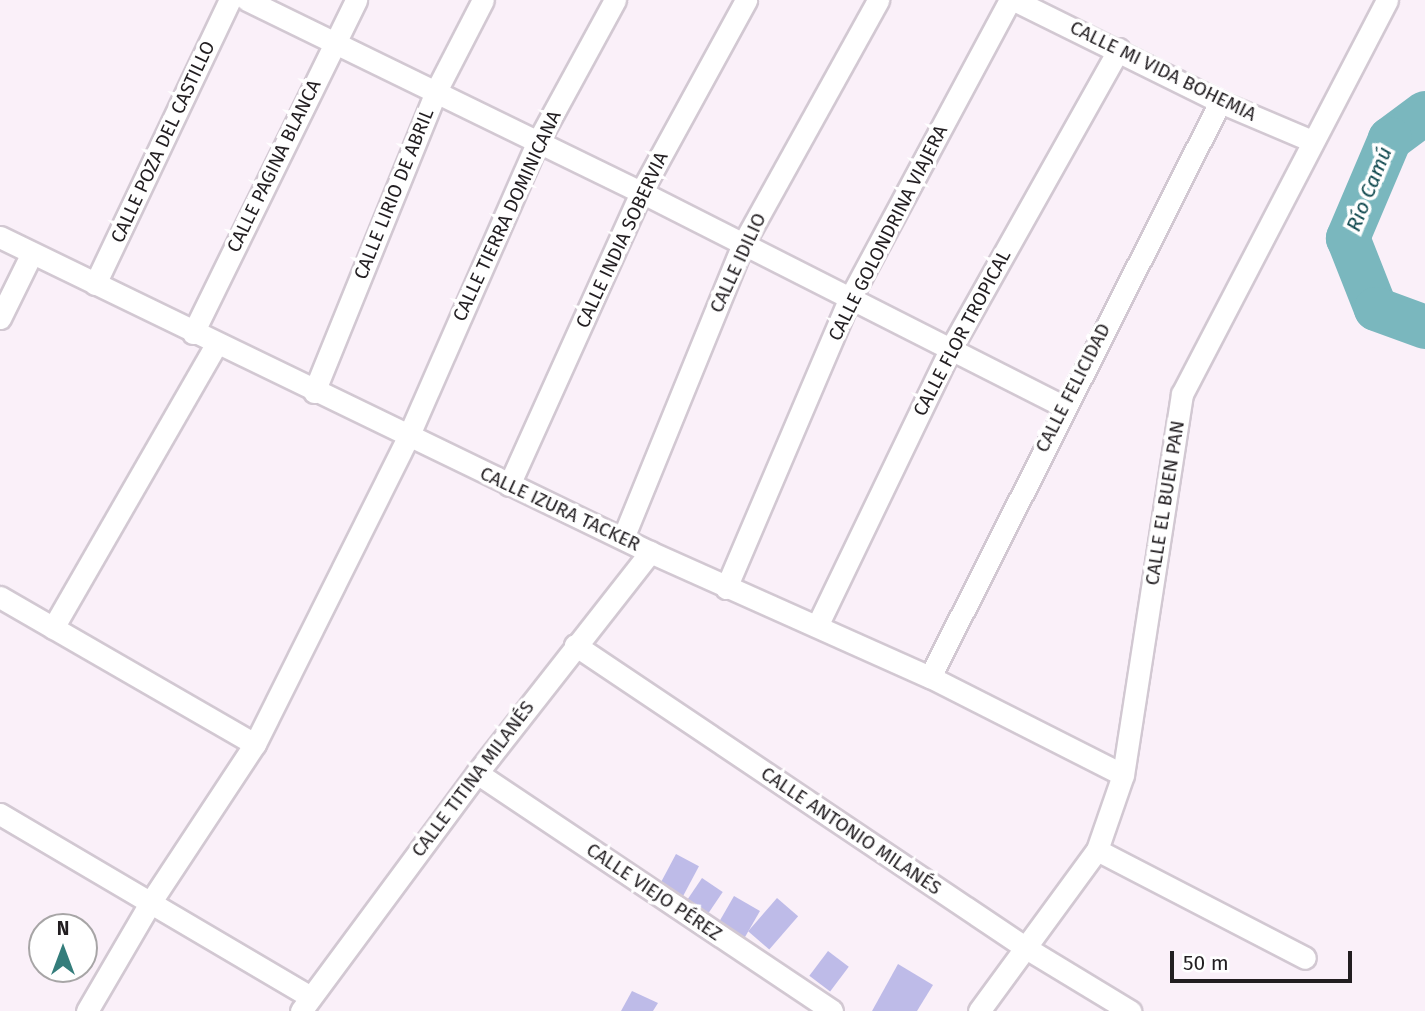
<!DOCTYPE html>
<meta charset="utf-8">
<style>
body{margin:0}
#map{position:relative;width:1425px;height:1011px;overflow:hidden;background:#faf0f9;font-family:"Fira Sans",sans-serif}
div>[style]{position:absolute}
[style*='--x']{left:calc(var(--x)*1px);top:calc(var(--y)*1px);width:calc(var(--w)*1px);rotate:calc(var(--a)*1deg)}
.river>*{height:44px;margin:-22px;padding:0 22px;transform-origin:22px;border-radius:22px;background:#7ab7be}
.building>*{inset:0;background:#bebbe8;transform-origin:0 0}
.roads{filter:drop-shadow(2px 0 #d2c8d2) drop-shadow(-2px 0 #d2c8d2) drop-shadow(0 2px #d2c8d2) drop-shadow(0 -2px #d2c8d2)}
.street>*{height:21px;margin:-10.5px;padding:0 10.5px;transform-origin:10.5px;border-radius:10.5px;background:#fff}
span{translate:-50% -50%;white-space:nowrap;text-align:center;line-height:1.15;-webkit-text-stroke:7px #fff;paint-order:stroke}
.street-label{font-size:19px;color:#221e21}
.water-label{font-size:21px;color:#0d464c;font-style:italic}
.north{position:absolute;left:28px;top:913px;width:70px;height:70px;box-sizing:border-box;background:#fff;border:2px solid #a7a5a6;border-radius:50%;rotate:0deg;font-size:19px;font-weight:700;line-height:28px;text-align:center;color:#221e21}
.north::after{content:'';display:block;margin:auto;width:24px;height:32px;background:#347d7b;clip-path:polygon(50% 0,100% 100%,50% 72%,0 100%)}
.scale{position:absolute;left:1170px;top:951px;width:182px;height:32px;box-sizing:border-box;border:4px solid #221e21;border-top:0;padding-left:9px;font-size:21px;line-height:24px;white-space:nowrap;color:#221e21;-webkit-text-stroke:5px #fff;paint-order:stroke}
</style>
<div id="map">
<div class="river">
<i style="--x:1425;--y:113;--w:44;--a:143.4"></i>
<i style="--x:1390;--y:139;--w:108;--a:113"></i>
<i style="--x:1348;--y:238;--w:76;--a:68.5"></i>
<i style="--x:1376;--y:309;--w:52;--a:20.2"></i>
</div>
<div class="building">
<i style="left:676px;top:854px;width:26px;height:40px;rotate:28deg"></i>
<i style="left:702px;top:878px;width:25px;height:32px;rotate:34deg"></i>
<i style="left:734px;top:896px;width:30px;height:36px;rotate:30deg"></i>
<i style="left:777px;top:898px;width:28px;height:44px;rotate:41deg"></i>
<i style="left:828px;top:951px;width:26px;height:31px;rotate:37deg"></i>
<i style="clip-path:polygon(898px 964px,933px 985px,917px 1011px,872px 1011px)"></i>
<i style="clip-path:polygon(632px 991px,658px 1003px,653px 1011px,621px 1011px)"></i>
</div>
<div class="roads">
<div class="street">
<i style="--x:247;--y:0;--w:438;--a:26"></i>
<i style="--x:641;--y:192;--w:473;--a:26.9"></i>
<i style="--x:1014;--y:0;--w:230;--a:26.3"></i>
<i style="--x:1220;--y:102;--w:100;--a:23"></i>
<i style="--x:0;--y:237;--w:722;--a:25.86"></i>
<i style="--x:650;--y:552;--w:307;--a:24.1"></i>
<i style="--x:930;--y:677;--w:216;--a:26.9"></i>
<i style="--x:95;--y:284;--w:314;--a:-64.6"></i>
<i style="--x:0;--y:318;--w:72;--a:-63.8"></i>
<i style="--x:193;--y:333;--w:371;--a:-63.9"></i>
<i style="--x:314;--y:392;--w:325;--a:-67.9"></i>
<i style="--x:436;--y:91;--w:102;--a:-62.7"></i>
<i style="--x:509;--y:485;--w:321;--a:-65.7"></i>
<i style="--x:641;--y:192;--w:219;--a:-61.3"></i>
<i style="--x:623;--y:538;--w:318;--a:-67.8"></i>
<i style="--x:743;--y:244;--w:279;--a:-61"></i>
<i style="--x:726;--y:588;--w:313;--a:-66.9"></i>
<i style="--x:849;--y:300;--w:340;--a:-61.8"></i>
<i style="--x:0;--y:597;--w:294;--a:30"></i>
<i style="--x:818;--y:624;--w:304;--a:-64.3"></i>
<i style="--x:950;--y:350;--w:345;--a:-60.7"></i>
<i style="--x:53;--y:628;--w:327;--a:-60.1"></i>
<i style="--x:575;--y:645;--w:543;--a:33.89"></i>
<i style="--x:1026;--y:948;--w:122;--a:31.2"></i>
<i style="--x:930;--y:677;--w:644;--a:-63.24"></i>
<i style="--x:477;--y:773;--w:427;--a:33.8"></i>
<i style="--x:0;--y:814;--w:359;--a:30.5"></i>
<i style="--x:1097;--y:850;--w:234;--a:27.4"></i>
<i style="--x:87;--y:1011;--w:125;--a:-59.7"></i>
<i style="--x:150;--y:903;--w:191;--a:-56.6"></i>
<i style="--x:255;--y:744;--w:343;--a:-63.5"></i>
<i style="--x:408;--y:437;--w:321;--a:-66.3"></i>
<i style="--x:537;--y:143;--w:163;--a:-61.4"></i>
<i style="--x:301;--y:1011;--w:296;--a:-53.5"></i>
<i style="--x:477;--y:773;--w:281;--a:-51.9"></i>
<i style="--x:979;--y:1011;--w:200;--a:-53.8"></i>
<i style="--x:1097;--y:850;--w:79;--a:-70.9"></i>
<i style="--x:1123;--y:775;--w:386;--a:-81.2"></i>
<i style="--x:1182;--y:394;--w:444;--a:-62.5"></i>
</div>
</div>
<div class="street-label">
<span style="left:1163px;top:71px;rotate:26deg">CALLE MI VIDA BOHEMIA</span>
<span style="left:163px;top:142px;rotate:-65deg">CALLE POZA DEL CASTILLO</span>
<span style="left:274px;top:166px;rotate:-64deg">CALLE PAGINA BLANCA</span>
<span style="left:394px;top:194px;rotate:-68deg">CALLE LIRIO DE ABRIL</span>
<span style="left:507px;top:216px;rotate:-65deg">CALLE TIERRA DOMINICANA</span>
<span style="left:888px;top:233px;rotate:-63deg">CALLE GOLONDRINA VIAJERA</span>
<span style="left:622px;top:240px;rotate:-65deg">CALLE INDIA SOBERVIA</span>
<span style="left:738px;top:263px;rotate:-65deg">CALLE IDILIO</span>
<span style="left:962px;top:333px;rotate:-62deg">CALLE FLOR TROPICAL</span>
<span style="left:1073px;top:388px;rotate:-63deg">CALLE FELICIDAD</span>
<span style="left:1165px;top:503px;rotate:-81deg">CALLE EL BUEN PAN</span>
<span style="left:560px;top:509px;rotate:25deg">CALLE IZURA TACKER</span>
<span style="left:473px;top:779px;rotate:-53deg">CALLE TITINA MILANÉS</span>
<span style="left:851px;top:831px;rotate:34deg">CALLE ANTONIO MILANÉS</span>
<span style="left:654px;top:892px;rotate:34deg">CALLE VIEJO PÉREZ</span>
</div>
<div class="water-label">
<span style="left:1369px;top:189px;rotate:-68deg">Río Camú</span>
</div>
<div class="north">N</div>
<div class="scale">50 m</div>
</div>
